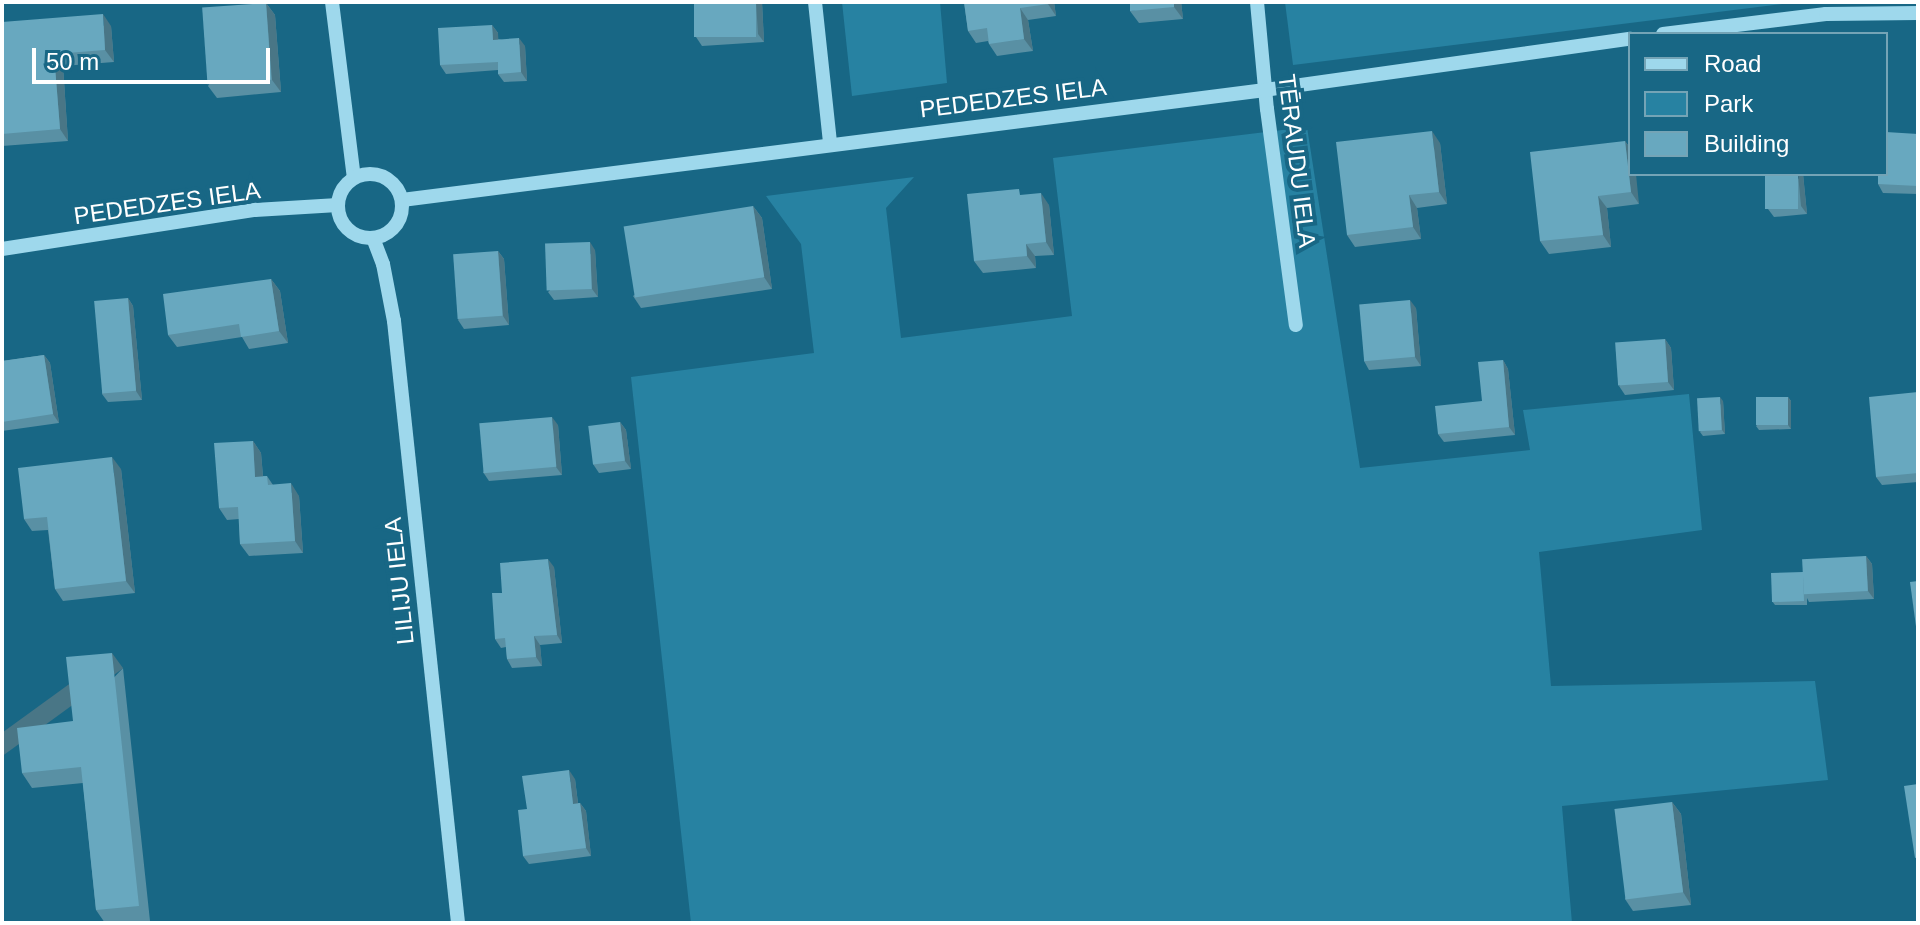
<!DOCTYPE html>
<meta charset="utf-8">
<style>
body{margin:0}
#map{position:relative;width:1920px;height:925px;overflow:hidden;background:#186785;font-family:Helvetica,sans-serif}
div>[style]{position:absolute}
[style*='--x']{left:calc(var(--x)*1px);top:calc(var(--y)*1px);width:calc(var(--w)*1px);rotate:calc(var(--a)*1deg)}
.green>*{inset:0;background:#2782a2}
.minor>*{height:14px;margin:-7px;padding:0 7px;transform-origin:7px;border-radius:7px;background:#9ed8ec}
.minor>.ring{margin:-7px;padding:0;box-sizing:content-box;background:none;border:14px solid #9ed8ec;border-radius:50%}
.wall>*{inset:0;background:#5990a4}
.shaded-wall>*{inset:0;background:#497686;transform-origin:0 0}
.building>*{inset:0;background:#68a8bf;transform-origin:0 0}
span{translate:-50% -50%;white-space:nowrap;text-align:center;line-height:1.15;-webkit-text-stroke:8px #186785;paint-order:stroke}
.street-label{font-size:24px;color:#fff}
.frame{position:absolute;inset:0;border:4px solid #fff;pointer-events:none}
.legend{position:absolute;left:1628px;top:32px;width:260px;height:144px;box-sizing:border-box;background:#186785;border:2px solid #74a4b6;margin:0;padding:10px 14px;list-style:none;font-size:24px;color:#fff}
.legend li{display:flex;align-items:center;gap:16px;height:40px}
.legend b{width:40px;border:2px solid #74a4b6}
.scale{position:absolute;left:32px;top:48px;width:238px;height:36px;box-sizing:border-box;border:4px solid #fff;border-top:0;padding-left:10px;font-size:24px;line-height:28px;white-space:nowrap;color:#fff;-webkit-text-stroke:6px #186785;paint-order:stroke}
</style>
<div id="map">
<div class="green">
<i style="clip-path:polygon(842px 2px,940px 2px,947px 83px,852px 96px)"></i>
<i style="clip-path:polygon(1285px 2px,1799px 2px,1293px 65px)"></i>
<i style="clip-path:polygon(1307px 127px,1360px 468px,1530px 450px,1523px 410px,1689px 394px,1702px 530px,1539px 552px,1551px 686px,1815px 681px,1828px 780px,1562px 806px,1572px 923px,691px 923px,631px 377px,814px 353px,801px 244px,766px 196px,914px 177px,886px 208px,901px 338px,1072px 316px,1053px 158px)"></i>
</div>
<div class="minor">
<i style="--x:332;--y:2;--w:177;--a:82.9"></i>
<i style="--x:815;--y:2;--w:142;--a:83.9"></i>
<i style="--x:1257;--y:2;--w:107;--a:84.7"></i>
<i style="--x:1267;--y:109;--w:218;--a:82.4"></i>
<i style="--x:1663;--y:34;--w:164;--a:-7"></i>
<i style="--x:1826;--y:14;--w:92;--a:-0.6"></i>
<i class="ring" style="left:338px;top:174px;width:50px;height:50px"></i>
<i style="--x:402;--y:200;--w:870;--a:-7.26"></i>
<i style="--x:1265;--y:90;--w:369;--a:-8"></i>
<i style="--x:373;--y:238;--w:28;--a:69"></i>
<i style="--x:383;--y:264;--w:58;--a:79.1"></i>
<i style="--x:394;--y:321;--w:605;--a:83.93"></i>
<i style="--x:2;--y:249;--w:256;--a:-8.8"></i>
<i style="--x:255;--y:210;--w:83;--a:-3.4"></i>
</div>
<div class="wall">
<i style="clip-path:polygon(694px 2px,762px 2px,764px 42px,702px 46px,696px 37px)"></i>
<i style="clip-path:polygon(964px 2px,1054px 2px,1056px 16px,1028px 20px,1033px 51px,997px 56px,989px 44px,988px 41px,976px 43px,968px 31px)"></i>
<i style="clip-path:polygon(1181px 2px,1183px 19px,1139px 23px,1130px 11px)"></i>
<i style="clip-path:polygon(266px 3px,275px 15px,281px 92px,217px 98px,208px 86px)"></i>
<i style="clip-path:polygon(2px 22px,111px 26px,114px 62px,63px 66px,68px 141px,2px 146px)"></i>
<i style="clip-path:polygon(492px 25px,498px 33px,498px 39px,525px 46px,527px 81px,504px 82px,498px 74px,498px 70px,446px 74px,440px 65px)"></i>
<i style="clip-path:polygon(1918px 134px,1918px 194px,1883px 193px,1878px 184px)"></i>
<i style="clip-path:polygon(1625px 141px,1630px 148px,1630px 174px,1639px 204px,1607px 208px,1611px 247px,1549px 254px,1540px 241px)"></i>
<i style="clip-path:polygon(1440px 143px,1447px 204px,1417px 208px,1421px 239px,1355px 247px,1347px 235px)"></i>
<i style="clip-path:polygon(1803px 174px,1807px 214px,1774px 217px,1768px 209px)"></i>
<i style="clip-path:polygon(1024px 195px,1049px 205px,1054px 255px,1035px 256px,1036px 268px,983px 273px,974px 261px)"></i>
<i style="clip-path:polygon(753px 206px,762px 218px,772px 289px,641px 308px,633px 296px)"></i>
<i style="clip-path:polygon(595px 250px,598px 297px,554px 300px,548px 292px)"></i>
<i style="clip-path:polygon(498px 251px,504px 259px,509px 325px,464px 329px,458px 320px)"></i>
<i style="clip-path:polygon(271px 279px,280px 291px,288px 343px,249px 349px,242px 337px,177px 347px,168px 335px)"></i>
<i style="clip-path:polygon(128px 298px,133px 306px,142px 400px,108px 402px,102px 394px)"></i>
<i style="clip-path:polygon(1416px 308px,1421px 366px,1369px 370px,1364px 361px)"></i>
<i style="clip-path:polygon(1665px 339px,1671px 348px,1674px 390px,1625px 395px,1619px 386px)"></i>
<i style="clip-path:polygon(44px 355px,50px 363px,59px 423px,2px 431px,2px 361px)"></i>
<i style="clip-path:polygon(1503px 360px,1508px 369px,1515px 435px,1444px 442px,1438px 434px,1482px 401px)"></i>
<i style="clip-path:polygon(1918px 392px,1918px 482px,1882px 485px,1876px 477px)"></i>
<i style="clip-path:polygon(1788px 397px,1791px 401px,1791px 429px,1759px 430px,1756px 426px)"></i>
<i style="clip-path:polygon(1723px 401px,1725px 434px,1703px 436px,1700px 432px)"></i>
<i style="clip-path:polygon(620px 422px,626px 430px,631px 469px,599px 473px,593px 464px)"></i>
<i style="clip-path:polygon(558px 425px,562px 475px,489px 481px,483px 472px)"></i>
<i style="clip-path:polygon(253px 441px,261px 453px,263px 476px,267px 476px,273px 485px,299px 496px,303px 553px,249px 556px,240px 544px,239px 519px,227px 520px,219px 508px)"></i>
<i style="clip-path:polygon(121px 469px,135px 593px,63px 601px,55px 589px,48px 530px,32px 531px,24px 519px)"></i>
<i style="clip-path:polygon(1866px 556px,1872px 564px,1874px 599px,1809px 602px,1807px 598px,1807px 605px,1775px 605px,1772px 601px,1803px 572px)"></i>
<i style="clip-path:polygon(554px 567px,562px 643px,540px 645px,542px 666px,512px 668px,507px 659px,506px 647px,501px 648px,495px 639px,502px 593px)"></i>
<i style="clip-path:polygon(123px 668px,150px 921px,134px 923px,105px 923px,96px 910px,83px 783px,32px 788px,22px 773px,73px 721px)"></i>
<i style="clip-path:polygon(575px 779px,578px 803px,580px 803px,586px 811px,591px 856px,529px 864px,523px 856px,527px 809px)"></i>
<i style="clip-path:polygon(1672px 802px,1681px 814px,1691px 905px,1633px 911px,1625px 899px)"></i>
</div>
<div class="shaded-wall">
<i style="clip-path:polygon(756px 2px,762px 2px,764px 42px,758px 34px)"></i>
<i style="clip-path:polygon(1048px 2px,1054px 2px,1056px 16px,1048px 4px)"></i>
<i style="clip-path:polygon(1174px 2px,1181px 2px,1183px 19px,1174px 7px)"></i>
<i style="clip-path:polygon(266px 3px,275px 15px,281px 92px,272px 80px)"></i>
<i style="clip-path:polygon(1020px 8px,1028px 20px,1033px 51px,1024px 39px)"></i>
<i style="clip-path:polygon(103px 14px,111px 26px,114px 62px,105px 50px)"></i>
<i style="clip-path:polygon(492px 25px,498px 33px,499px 48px,493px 40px)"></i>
<i style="clip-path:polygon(519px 38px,525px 46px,527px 81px,521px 72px)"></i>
<i style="clip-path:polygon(54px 54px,63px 66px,68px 141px,60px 129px)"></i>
<i style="clip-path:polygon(1432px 131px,1440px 143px,1447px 204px,1439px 192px)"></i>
<i style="clip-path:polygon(1625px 141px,1630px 148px,1630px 174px,1636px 174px,1639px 204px,1631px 192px)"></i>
<i style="clip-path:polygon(1798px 174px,1803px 174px,1807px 214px,1801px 206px)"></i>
<i style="clip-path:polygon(1041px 193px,1049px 205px,1054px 255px,1046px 242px)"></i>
<i style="clip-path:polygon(1409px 195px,1417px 208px,1421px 239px,1413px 227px)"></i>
<i style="clip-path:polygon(1598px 196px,1607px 208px,1611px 247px,1603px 235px)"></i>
<i style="clip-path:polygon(753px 206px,762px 218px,772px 289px,764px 277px)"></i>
<i style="clip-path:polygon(590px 242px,595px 250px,598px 297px,592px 289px)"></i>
<i style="clip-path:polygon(1026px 244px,1035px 256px,1036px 268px,1027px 256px)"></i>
<i style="clip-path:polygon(498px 251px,504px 259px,509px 325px,503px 316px)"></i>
<i style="clip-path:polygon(271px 279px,280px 291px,288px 343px,279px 331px)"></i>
<i style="clip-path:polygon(128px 298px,133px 306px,142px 400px,136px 391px)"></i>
<i style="clip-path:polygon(1410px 300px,1416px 308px,1421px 366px,1415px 357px)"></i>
<i style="clip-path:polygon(1665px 339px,1671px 348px,1674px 390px,1668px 382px)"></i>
<i style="clip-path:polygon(44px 355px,50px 363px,59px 423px,53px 414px)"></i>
<i style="clip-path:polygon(1503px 360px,1508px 369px,1515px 435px,1509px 427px)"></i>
<i style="clip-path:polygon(1720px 397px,1723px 401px,1725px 434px,1722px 430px)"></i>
<i style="clip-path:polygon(1788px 397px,1791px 401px,1791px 429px,1788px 425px)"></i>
<i style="clip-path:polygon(552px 417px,558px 425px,562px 475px,556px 467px)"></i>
<i style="clip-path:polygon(620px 422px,626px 430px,631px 469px,625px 461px)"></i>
<i style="clip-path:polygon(253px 441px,261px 453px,264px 489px,255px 477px)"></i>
<i style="clip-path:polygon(112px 457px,121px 469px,135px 593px,126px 581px)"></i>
<i style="clip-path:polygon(291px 483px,299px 496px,303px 553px,295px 541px)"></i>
<i style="clip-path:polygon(1866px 556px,1872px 564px,1874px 599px,1868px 591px)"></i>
<i style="clip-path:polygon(548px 559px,554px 567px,562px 643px,557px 635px)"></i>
<i style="clip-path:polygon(534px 636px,540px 645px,542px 666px,536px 657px)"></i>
<i style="left:112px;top:653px;width:19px;height:254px;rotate:54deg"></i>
<i style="clip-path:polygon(569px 770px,575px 779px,579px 812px,573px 804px)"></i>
<i style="clip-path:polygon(1672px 802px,1681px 814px,1691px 905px,1683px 892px)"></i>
<i style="clip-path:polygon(580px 803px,586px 811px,591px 856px,586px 848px)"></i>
</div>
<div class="building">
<i style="left:694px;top:2px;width:62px;height:35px"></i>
<i style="clip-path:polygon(964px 2px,1048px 2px,1048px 4px,1020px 8px,1024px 39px,989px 44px,987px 28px,968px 31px)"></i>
<i style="clip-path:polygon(1130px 2px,1174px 2px,1174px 7px,1130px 11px)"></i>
<i style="left:266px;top:3px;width:77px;height:64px;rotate:86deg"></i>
<i style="clip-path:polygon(103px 14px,105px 50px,54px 54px,60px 129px,2px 134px,2px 22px)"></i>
<i style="clip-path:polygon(492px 25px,493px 40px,519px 38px,521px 72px,498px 74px,498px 62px,440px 65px,438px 28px)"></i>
<i style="clip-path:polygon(1432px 131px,1439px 192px,1409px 195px,1413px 227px,1347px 235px,1336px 142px)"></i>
<i style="clip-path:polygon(1886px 132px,1918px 134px,1918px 186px,1878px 184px,1878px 174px,1886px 174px)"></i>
<i style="clip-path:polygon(1625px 141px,1631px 192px,1598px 196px,1603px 235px,1540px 241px,1530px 152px)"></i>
<i style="left:1765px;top:174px;width:33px;height:35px"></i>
<i style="clip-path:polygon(1019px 189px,1020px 195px,1041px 193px,1046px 242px,1026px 244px,1027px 256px,974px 261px,967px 194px)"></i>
<i style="left:753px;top:206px;width:72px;height:131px;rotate:81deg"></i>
<i style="left:590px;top:242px;width:47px;height:45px;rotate:88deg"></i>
<i style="left:498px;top:251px;width:65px;height:45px;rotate:86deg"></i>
<i style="clip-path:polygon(271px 279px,279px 331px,241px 337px,239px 324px,168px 335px,163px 294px)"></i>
<i style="left:128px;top:298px;width:93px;height:34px;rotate:85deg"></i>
<i style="left:1410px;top:300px;width:57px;height:51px;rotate:85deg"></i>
<i style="left:1665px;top:339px;width:43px;height:50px;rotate:86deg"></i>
<i style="clip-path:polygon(44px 355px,53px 414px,2px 422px,2px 361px)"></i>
<i style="clip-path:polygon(1503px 360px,1509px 427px,1438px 434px,1435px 406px,1482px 401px,1478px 362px)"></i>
<i style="clip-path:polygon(1918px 392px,1918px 473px,1876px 477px,1869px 397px)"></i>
<i style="left:1720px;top:397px;width:33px;height:23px;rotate:87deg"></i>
<i style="left:1788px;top:397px;width:28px;height:32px;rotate:90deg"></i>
<i style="left:552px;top:417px;width:50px;height:73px;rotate:85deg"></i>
<i style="left:620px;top:422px;width:39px;height:32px;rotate:83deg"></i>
<i style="clip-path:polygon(253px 441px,255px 477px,267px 476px,268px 485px,291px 483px,295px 541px,240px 544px,238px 507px,219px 508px,214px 443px)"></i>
<i style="clip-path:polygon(112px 457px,126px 581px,55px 589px,47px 517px,24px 519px,18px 468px)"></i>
<i style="left:1866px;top:556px;width:35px;height:64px;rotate:87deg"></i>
<i style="clip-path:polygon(548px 559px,557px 635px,534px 636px,536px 657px,507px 659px,505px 638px,495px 639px,492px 593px,502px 593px,500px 563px)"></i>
<i style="left:1803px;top:572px;width:29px;height:32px;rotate:88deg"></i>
<i style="clip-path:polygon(1918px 581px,1918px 634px,1917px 634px,1910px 582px)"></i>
<i style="clip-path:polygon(112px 653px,139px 906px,96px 910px,81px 767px,22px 773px,17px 728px,73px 721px,66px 657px)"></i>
<i style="clip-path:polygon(569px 770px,573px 804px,580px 803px,586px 848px,523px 856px,518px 810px,527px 809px,522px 776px)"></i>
<i style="clip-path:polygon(1918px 784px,1918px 857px,1915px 858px,1904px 786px)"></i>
<i style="left:1672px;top:802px;width:91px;height:58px;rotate:83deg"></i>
</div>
<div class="street-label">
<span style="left:1013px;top:98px;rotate:-7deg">PEDEDZES IELA</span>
<span style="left:1297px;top:161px;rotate:83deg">TĒRAUDU IELA</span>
<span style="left:167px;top:203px;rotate:-8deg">PEDEDZES IELA</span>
<span style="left:399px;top:581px;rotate:-96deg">LILIJU IELA</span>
</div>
<div class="frame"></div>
<ul class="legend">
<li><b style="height:10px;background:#9ed8ec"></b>Road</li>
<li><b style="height:22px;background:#2782a2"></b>Park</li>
<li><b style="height:22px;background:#68a8bf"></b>Building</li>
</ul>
<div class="scale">50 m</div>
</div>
